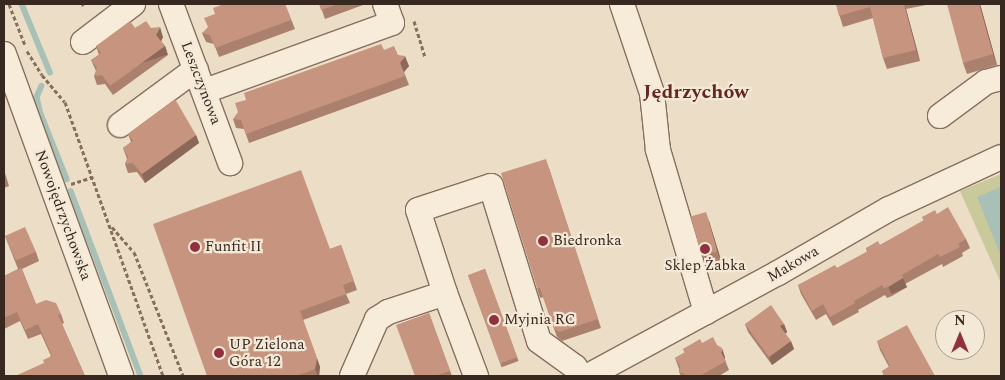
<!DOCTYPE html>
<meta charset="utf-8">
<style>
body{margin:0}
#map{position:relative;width:1005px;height:380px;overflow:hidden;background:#ecddc7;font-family:Spectral,serif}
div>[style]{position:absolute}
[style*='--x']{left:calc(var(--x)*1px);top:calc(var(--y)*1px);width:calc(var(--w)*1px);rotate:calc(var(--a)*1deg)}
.green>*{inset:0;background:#c9c99b}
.water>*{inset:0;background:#a8c0b6}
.stream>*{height:5.5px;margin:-2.75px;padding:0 2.75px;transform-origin:2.75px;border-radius:2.75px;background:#a8c0b6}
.path>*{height:3px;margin-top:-1.5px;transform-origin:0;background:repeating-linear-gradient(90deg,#866f5d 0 4px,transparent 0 6.5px)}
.roads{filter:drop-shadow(1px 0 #866f5d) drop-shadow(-1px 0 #866f5d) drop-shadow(0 1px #866f5d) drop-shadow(0 -1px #866f5d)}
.minor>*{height:24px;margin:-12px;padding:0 12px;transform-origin:12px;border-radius:12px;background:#f7ebda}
.wall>*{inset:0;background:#ab806d;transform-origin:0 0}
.shaded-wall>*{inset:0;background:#8b6859;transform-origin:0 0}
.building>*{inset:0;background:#c7957f;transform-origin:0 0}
.dots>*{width:14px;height:14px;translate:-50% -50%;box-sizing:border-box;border:2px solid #f4e8d6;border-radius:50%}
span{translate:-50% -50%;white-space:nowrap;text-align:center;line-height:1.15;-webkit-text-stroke:4.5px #f4e8d6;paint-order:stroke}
.street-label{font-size:15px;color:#372920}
.poi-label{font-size:15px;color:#372920}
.left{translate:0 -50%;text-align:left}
.district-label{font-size:20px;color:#612922;font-weight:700}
.frame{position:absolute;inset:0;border:5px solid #372920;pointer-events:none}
.north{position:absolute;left:935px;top:310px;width:50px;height:50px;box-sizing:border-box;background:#f4e8d6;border:1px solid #a89c8d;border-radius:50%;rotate:0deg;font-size:14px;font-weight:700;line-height:20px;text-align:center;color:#372920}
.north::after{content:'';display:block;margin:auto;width:18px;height:22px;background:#91313d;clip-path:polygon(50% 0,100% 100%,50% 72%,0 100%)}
</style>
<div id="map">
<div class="green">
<i style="clip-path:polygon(1001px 174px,1001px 283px,960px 191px)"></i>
</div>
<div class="water">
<i style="clip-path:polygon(1001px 187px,1001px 256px,977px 197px)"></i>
</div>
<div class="stream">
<i style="--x:22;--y:4;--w:74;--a:67.6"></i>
<i style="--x:42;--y:86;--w:12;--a:114"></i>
<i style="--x:37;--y:97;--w:17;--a:77"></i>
<i style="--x:41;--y:114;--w:70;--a:68.2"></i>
<i style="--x:71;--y:191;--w:198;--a:69.3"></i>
</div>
<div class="path">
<i style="--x:9;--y:4;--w:44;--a:68.7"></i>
<i style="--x:414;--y:21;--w:37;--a:73"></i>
<i style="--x:27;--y:51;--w:28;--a:58"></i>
<i style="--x:42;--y:75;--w:35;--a:50"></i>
<i style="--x:65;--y:102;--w:291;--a:70.3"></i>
<i style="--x:71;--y:184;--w:22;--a:-18"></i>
<i style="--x:112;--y:227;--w:33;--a:49"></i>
<i style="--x:134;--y:252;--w:133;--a:68.4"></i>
</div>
<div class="roads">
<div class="minor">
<i style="--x:171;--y:4;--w:170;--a:69.6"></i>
<i style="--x:622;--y:4;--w:94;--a:71.4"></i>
<i style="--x:652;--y:93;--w:57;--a:84"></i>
<i style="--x:658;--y:150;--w:169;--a:73.5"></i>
<i style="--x:83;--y:42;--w:63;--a:-37.2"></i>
<i style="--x:4;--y:54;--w:343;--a:70"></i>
<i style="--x:205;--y:91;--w:199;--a:-20"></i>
<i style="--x:392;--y:23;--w:20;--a:-110"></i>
<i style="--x:940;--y:116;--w:57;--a:-36.5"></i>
<i style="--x:986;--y:82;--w:16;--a:-15"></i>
<i style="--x:120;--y:125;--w:94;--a:-36.4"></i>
<i style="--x:445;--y:293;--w:87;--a:-108"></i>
<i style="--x:418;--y:210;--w:77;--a:-18.2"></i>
<i style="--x:491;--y:186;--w:162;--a:72.8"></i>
<i style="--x:539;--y:341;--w:44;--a:35.8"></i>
<i style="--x:575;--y:367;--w:11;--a:56"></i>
<i style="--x:352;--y:376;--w:62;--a:-66.3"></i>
<i style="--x:377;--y:319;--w:13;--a:-32"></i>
<i style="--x:388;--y:312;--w:60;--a:-18.4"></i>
<i style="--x:445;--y:293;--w:89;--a:69.5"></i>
<i style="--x:588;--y:376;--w:216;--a:-28.5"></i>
<i style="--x:778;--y:273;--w:128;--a:-30"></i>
<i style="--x:889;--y:209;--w:123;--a:-24.9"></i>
</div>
</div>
<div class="wall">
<i style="clip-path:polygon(285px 4px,295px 29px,219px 57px,214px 44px,206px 42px,202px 33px)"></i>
<i style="clip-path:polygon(312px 4px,363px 4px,363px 5px,325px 19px,320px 5px)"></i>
<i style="clip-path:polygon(836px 4px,931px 4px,906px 9px,920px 61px,887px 69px,883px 58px,873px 18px,843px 27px)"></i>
<i style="clip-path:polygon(980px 4px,997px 65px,967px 74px,963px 63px)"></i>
<i style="clip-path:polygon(135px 28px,151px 28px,163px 37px,161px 41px,165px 46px,168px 55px,113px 95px,105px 84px,97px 85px,94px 76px,96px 71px,91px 60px,99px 55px,96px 46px)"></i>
<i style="clip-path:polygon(398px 55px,409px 66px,404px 72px,409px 85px,249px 143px,244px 129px,236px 128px,233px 119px)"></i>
<i style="clip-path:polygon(128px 134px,196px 135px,199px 143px,145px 183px,137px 172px,128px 173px,125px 164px,127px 159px,123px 148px,131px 142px)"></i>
<i style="clip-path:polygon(549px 168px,601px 328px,562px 341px,557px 337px,543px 297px,540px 298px,537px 288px)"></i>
<i style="clip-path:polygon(4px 170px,9px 186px,4px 188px)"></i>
<i style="clip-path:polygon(937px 214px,966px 239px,970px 248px,962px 253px,963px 256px,943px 267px,942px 264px,905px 284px,907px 287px,892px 296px,887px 298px,885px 295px,858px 310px,859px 312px,833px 326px,826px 314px,816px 320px,801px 294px,798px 285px,837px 268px,867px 252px,866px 248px,880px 245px,924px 221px,922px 217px)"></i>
<i style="clip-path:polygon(709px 221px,721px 260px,706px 265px,703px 255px)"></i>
<i style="clip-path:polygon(5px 236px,36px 252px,39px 261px,22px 269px,36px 304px,61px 314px,64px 323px,62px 324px,85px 376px,44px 363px,51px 356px,41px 334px,28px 339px,20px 321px,4px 329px,4px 276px,18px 269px)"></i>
<i style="clip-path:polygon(341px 245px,357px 290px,346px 294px,350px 303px,303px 320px,320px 367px,319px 376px,207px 376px,330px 249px)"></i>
<i style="left:485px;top:269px;width:98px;height:18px;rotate:70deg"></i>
<i style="clip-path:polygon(429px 313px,452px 376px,415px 376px)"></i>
<i style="clip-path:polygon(745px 324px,784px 324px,787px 332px,785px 333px,794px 349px,772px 365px,748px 332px)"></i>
<i style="clip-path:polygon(877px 341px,935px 376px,884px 376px,882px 371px,889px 367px,880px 350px)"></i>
<i style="clip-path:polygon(702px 343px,725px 357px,725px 360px,729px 370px,719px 376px,681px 376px,679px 372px,679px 369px,675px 358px,685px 353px,683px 349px)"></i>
</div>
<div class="shaded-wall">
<i style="clip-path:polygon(81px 4px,86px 4px,82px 7px)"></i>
<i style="clip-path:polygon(904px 4px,906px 9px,920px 61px,916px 50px)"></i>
<i style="clip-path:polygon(979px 4px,980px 4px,997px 65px,993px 54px)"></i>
<i style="clip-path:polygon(160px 27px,163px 37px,160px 44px,156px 35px)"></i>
<i style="left:165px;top:46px;width:9px;height:68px;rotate:72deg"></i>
<i style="clip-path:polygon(405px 56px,409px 66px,404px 72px,400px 63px)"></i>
<i style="clip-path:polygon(196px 135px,199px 143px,145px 183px,142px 174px)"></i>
<i style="clip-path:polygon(706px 212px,709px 221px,721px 260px,717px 251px)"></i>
<i style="left:903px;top:278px;width:10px;height:17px;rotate:66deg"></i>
<i style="left:784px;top:324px;width:9px;height:4px;rotate:69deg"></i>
<i style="clip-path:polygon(791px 341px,794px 349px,772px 365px,769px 357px)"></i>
<i style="clip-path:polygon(722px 348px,725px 357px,725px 362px,721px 353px)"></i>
<i style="clip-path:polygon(317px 358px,320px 367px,319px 376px,318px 376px,315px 369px)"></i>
</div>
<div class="building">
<i style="clip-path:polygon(224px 4px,285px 4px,291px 20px,215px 48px,210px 35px,202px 33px,208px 27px,204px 18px,215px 14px,213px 8px)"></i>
<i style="clip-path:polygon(319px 4px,338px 4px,321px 10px)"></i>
<i style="clip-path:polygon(836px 4px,904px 4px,916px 50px,883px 58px,870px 7px,839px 16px)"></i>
<i style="clip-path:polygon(947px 4px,979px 4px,993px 54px,963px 63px)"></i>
<i style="clip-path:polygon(130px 21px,135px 28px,146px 21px,151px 28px,160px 27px,156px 35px,165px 46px,110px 86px,102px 75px,94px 76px,97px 68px,91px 60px,101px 53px,96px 46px)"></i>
<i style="clip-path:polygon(381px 44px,384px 50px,394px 46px,398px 55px,405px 56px,400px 63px,405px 76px,246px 134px,241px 120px,233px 119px,238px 112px,235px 103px,246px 100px,244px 93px)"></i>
<i style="clip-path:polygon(175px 99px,196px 135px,142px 174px,133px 163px,125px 164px,128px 157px,123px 148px,133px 141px,128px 134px)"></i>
<i style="clip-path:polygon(546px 159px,598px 319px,559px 332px,554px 328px,540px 288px,537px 288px,501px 173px)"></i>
<i style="clip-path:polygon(301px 170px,330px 249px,341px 245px,354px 281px,343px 285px,346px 294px,300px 311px,317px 358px,315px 369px,296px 376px,207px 376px,153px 224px)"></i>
<i style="clip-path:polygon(948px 207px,966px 239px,958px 244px,960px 247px,940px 257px,938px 254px,902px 275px,903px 278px,888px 287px,884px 288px,882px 285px,854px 301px,855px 303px,830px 317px,823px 304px,812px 311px,798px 285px,835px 265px,837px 268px,868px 251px,866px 248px,878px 241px,880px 245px,924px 220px,922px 217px,935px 210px,937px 214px)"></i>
<i style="left:706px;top:212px;width:41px;height:16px;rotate:74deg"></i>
<i style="left:25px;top:227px;width:27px;height:22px;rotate:66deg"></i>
<i style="clip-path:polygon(21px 268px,36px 304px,46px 300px,56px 303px,61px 314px,58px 315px,85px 376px,15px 376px,44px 363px,43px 360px,52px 356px,38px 324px,25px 330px,17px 312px,4px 318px,4px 276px)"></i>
<i style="left:485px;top:269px;width:94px;height:18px;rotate:70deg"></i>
<i style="clip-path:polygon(771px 305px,784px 324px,780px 326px,791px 341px,769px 357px,745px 324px)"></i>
<i style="clip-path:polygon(429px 313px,450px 371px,435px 376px,415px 376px,396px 325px)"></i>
<i style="clip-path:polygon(907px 325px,935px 376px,885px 376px,882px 371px,890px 366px,877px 341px)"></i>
<i style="clip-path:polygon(713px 337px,717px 345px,722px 348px,721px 353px,726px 361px,700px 376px,686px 376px,684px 374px,679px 372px,680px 366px,675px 358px,685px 352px,683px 349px,700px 339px,702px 343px)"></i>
</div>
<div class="dots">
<i style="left:543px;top:241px;background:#91313d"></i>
<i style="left:195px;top:247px;background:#91313d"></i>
<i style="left:705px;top:249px;background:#91313d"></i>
<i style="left:494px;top:320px;background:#91313d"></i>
<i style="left:219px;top:353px;background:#91313d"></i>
</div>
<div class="street-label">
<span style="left:201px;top:83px;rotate:69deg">Leszczynowa</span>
<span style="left:63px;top:215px;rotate:70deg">Nowojędrzychowska</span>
<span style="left:793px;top:264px;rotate:-30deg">Makowa</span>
</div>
<div class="poi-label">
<span class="left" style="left:553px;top:241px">Biedronka</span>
<span class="left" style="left:205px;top:247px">Funfit II</span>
<span style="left:705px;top:266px">Sklep Żabka</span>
<span class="left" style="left:504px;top:320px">Myjnia RC</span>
<span class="left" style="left:229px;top:353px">UP Zielona<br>Góra 12</span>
</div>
<div class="district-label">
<span style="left:696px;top:92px">Jędrzychów</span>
</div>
<div class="frame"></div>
<div class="north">N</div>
</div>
